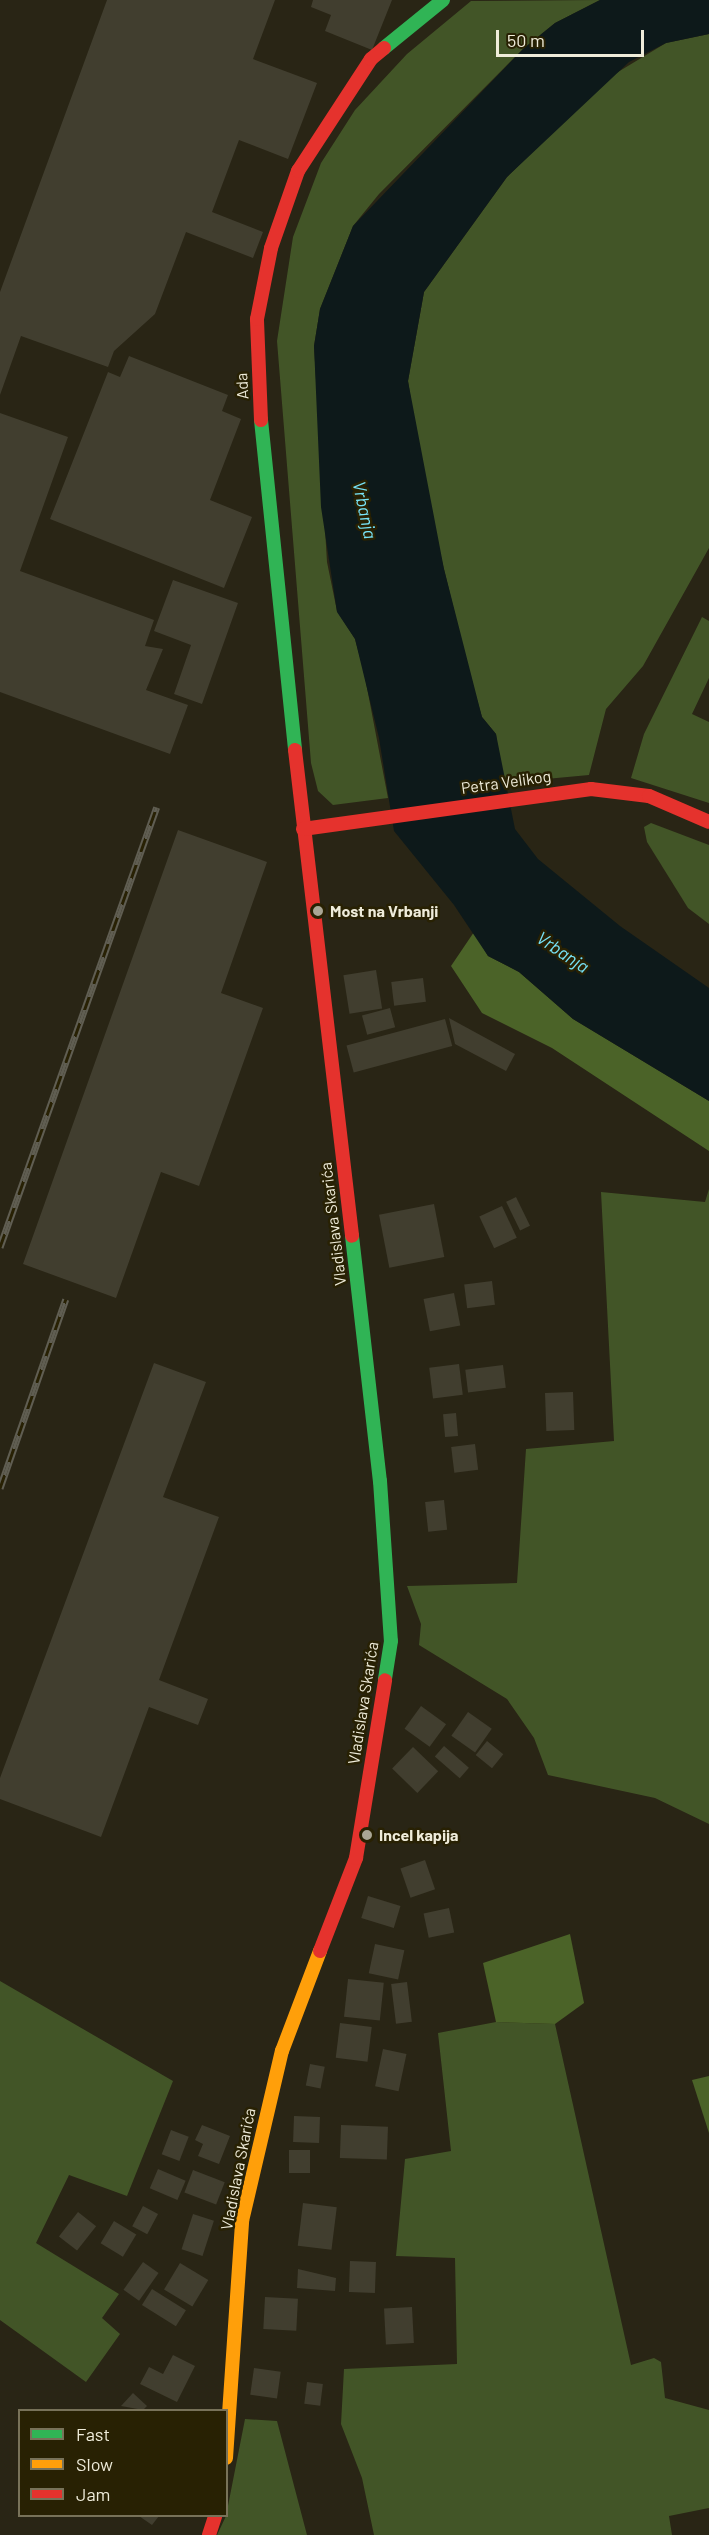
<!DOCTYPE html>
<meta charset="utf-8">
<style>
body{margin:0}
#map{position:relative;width:709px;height:2535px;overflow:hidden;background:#292515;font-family:Barlow,sans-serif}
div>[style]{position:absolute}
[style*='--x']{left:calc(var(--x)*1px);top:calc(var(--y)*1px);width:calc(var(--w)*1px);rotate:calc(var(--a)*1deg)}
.green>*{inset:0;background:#425527}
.forest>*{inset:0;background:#4b6328}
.water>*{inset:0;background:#0d191a}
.building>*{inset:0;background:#413e2f;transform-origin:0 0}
.fast>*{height:14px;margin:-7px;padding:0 7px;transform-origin:7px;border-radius:7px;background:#30b455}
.slow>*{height:14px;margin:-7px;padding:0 7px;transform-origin:7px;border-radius:7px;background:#ff9f0a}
.jam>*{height:14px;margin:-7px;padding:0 7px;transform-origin:7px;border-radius:7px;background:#e5322d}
.rail>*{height:7px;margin-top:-3.5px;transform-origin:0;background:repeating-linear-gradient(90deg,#282103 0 14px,#605e52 0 28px);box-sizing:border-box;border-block:2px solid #605e52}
.dots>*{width:16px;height:16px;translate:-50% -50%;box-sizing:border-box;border:3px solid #282103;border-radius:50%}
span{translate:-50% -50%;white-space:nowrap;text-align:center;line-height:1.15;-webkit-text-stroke:5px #282103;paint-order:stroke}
.street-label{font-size:16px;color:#efecda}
.poi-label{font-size:16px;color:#efecda;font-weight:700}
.left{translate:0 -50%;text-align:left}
.water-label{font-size:18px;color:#77e3f8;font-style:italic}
.legend{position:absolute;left:18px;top:2409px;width:210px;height:108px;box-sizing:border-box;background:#282103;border:2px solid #787259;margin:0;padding:8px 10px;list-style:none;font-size:18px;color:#efecda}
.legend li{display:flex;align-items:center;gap:12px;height:30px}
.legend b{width:30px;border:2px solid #787259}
.scale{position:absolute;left:496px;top:30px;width:148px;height:27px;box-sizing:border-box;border:3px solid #efecda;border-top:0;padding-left:8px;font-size:18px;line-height:21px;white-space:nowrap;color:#efecda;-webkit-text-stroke:4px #282103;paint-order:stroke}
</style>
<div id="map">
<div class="green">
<i style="clip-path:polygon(600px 0,555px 23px,523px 49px,379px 194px,353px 226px,320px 309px,314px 346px,327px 562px,337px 611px,355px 639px,364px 672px,388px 798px,333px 805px,318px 791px,311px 763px,277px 341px,293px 237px,321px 163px,355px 110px,407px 54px,471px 1px)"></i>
<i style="clip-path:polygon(709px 34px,709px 548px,643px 666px,606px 709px,589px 775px,502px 783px,496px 734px,482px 717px,469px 672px,425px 491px,408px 381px,424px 292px,507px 177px,608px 78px,666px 43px)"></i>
<i style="clip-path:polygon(702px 617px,709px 621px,709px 678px,692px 714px,709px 722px,709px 803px,631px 778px,644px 734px)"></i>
<i style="clip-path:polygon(651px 823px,709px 845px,709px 924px,688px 908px,647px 842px,644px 827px)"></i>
<i style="clip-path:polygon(709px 1189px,709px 1824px,655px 1798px,548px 1775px,534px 1738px,507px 1699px,419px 1645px,421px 1624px,407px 1586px,517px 1583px,526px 1449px,614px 1441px,601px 1192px,705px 1202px)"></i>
<i style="clip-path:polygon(0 1981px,173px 2081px,127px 2196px,69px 2175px,36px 2243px,119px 2294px,102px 2318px,120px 2334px,86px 2382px,0 2320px)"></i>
<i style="clip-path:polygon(496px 2022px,555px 2024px,631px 2365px,654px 2358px,661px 2362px,665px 2398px,709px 2410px,709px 2508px,669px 2516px,672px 2535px,374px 2535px,362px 2478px,341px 2424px,344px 2369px,457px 2364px,455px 2258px,396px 2256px,405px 2159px,451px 2151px,438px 2033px)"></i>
<i style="clip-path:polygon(245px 2419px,277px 2421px,307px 2535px,217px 2535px,226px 2516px)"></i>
</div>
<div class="forest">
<i style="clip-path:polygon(474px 932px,488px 956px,519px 972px,573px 1019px,709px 1101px,709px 1151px,552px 1048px,482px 1013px,451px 966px)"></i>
<i style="clip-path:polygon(570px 1934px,584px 2003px,555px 2024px,496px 2022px,483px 1963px)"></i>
<i style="clip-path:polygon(709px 2076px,709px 2133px,692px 2080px)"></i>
</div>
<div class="water">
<i style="clip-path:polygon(600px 0,709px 0,709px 34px,666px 43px,629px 62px,507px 177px,424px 292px,408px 381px,444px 569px,482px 717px,496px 734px,515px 829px,538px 859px,620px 926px,709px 988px,709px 1101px,573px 1019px,519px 972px,488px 956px,454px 905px,394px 831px,379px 738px,355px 639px,337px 612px,321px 507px,314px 346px,320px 309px,353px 226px,523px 49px,555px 23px)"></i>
</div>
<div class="building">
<i style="clip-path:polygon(107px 0,275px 0,253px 59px,317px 83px,288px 159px,239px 140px,212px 212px,263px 232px,253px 258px,186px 232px,155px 314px,114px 351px,108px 367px,21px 336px,0 395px,0 292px)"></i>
<i style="clip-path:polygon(313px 0,392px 0,372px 50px,325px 31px,331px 15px,311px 7px)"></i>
<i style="clip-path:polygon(129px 356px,228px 395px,222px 411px,241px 419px,210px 500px,252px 517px,224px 588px,50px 519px,108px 372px,120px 377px)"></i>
<i style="clip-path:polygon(0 413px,68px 437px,20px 571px,154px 620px,145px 646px,163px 649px,146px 690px,188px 705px,170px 754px,0 692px)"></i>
<i style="clip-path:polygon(173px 580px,238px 603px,202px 704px,174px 694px,191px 645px,154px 631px)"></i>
<i style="clip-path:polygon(178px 830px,267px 862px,221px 993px,263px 1008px,199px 1186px,161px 1172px,116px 1298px,23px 1264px)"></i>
<i style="left:376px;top:970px;width:39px;height:33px;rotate:81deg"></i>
<i style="left:423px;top:978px;width:24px;height:32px;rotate:83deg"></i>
<i style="left:390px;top:1008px;width:20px;height:29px;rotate:75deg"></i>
<i style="clip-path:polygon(449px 1018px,515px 1054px,506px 1071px,455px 1044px)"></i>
<i style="left:445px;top:1019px;width:28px;height:102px;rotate:75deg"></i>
<i style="left:516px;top:1197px;width:32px;height:11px;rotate:64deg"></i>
<i style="left:434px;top:1204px;width:54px;height:56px;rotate:79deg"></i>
<i style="left:502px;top:1206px;width:35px;height:25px;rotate:65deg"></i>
<i style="left:492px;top:1281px;width:24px;height:28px;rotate:83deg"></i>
<i style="left:454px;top:1293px;width:33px;height:31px;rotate:79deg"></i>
<i style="clip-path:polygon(154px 1363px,206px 1382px,163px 1497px,219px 1517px,159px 1680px,208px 1699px,198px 1725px,149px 1707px,101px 1837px,0 1799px,0 1778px)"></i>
<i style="left:459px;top:1364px;width:31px;height:30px;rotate:83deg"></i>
<i style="left:503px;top:1365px;width:23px;height:38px;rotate:83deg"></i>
<i style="left:573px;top:1392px;width:38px;height:28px;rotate:88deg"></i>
<i style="left:456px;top:1413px;width:23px;height:13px;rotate:85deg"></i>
<i style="left:475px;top:1444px;width:26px;height:24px;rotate:83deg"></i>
<i style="left:444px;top:1500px;width:30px;height:19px;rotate:84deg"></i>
<i style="left:421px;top:1706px;width:31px;height:28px;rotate:36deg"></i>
<i style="left:468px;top:1712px;width:29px;height:29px;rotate:35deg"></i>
<i style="left:487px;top:1741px;width:21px;height:18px;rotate:39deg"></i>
<i style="left:444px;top:1746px;width:33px;height:14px;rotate:41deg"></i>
<i style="left:413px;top:1747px;width:35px;height:30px;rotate:44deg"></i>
<i style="left:425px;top:1860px;width:31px;height:26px;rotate:71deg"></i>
<i style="left:368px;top:1896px;width:34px;height:23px;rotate:17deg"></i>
<i style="left:449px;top:1908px;width:25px;height:26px;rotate:78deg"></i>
<i style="left:375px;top:1944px;width:30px;height:30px;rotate:12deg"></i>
<i style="left:348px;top:1979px;width:36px;height:38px;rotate:6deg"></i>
<i style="left:407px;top:1982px;width:40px;height:16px;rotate:83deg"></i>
<i style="left:340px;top:2023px;width:32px;height:35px;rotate:7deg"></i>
<i style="left:383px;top:2049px;width:24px;height:38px;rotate:12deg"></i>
<i style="left:310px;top:2064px;width:15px;height:22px;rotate:11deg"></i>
<i style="left:294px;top:2116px;width:26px;height:26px;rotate:2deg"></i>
<i style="clip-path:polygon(202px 2125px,230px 2136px,219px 2164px,198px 2156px,203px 2144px,195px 2140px)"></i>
<i style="left:341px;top:2125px;width:47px;height:33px;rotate:2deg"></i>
<i style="left:171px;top:2130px;width:19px;height:26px;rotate:21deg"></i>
<i style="left:289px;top:2150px;width:21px;height:23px"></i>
<i style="left:158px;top:2169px;width:30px;height:21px;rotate:23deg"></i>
<i style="left:193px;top:2170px;width:34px;height:24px;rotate:21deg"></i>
<i style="left:303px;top:2203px;width:34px;height:43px;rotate:7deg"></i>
<i style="left:143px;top:2206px;width:17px;height:23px;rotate:28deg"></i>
<i style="left:78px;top:2212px;width:23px;height:31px;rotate:38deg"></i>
<i style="left:193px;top:2214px;width:22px;height:37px;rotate:18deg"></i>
<i style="left:114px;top:2221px;width:26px;height:26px;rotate:31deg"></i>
<i style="left:350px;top:2261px;width:26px;height:31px;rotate:2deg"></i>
<i style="left:143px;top:2262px;width:19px;height:34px;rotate:35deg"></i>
<i style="left:180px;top:2263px;width:33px;height:31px;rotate:31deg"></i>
<i style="clip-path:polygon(298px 2269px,336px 2278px,335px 2291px,297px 2288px)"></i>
<i style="left:152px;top:2289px;width:40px;height:19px;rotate:32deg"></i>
<i style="left:265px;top:2297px;width:33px;height:32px;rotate:3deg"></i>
<i style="left:412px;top:2307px;width:36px;height:28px;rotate:87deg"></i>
<i style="clip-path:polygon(173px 2355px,195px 2366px,177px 2402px,140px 2384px,149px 2367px,163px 2374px)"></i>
<i style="left:254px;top:2368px;width:27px;height:27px;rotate:8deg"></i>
<i style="left:307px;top:2382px;width:16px;height:22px;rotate:7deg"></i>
<i style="clip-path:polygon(133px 2393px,147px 2406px,143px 2410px,121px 2406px)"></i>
<i style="clip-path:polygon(139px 2516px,159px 2516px,152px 2525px)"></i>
</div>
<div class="fast">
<i style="--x:384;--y:48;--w:76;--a:-39.1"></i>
<i style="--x:261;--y:420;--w:332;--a:84.1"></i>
<i style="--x:352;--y:1236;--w:247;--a:83.5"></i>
<i style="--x:380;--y:1481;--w:160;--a:86.1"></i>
<i style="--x:391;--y:1641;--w:39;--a:99"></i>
</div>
<div class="slow">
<i style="--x:226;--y:2458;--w:238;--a:-86.1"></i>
<i style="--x:242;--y:2221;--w:175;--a:-76.8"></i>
<i style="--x:282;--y:2051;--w:107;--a:-69.2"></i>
</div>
<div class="jam">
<i style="--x:261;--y:420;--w:101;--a:-92.3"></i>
<i style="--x:257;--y:319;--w:72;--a:-78.8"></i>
<i style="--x:271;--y:248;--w:82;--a:-70.7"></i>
<i style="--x:298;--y:171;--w:134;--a:-56.9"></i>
<i style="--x:371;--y:59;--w:17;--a:-40"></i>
<i style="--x:295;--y:750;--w:489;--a:83.3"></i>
<i style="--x:303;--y:829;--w:291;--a:-7.9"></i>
<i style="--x:591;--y:789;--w:58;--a:6.9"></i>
<i style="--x:649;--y:796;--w:65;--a:23.4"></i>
<i style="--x:320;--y:1951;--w:100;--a:-68.8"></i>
<i style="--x:356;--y:1858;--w:180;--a:-80.7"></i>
<i style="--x:209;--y:2535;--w:20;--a:-72"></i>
</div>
<div class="rail">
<i style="--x:0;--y:1247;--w:467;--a:-70.4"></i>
<i style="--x:0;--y:1488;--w:200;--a:-70.8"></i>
</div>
<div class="dots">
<i style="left:318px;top:911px;background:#aaa695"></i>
<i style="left:367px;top:1835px;background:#aaa695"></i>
</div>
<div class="street-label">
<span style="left:242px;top:386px;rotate:-93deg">Ada</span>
<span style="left:506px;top:782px;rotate:-8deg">Petra Velikog</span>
<span style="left:333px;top:1224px;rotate:-97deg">Vladislava Skarića</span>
<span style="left:363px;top:1703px;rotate:-81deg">Vladislava Skarića</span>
<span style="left:238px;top:2169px;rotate:-79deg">Vladislava Skarića</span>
</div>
<div class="poi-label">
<span class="left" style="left:330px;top:911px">Most na Vrbanji</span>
<span class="left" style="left:379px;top:1835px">Incel kapija</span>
</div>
<div class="water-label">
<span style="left:365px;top:510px;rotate:78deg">Vrbanja</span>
<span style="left:563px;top:952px;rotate:34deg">Vrbanja</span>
</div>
<ul class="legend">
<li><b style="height:8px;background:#30b455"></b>Fast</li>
<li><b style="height:8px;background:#ff9f0a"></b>Slow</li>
<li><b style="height:8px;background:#e5322d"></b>Jam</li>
</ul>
<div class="scale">50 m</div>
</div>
